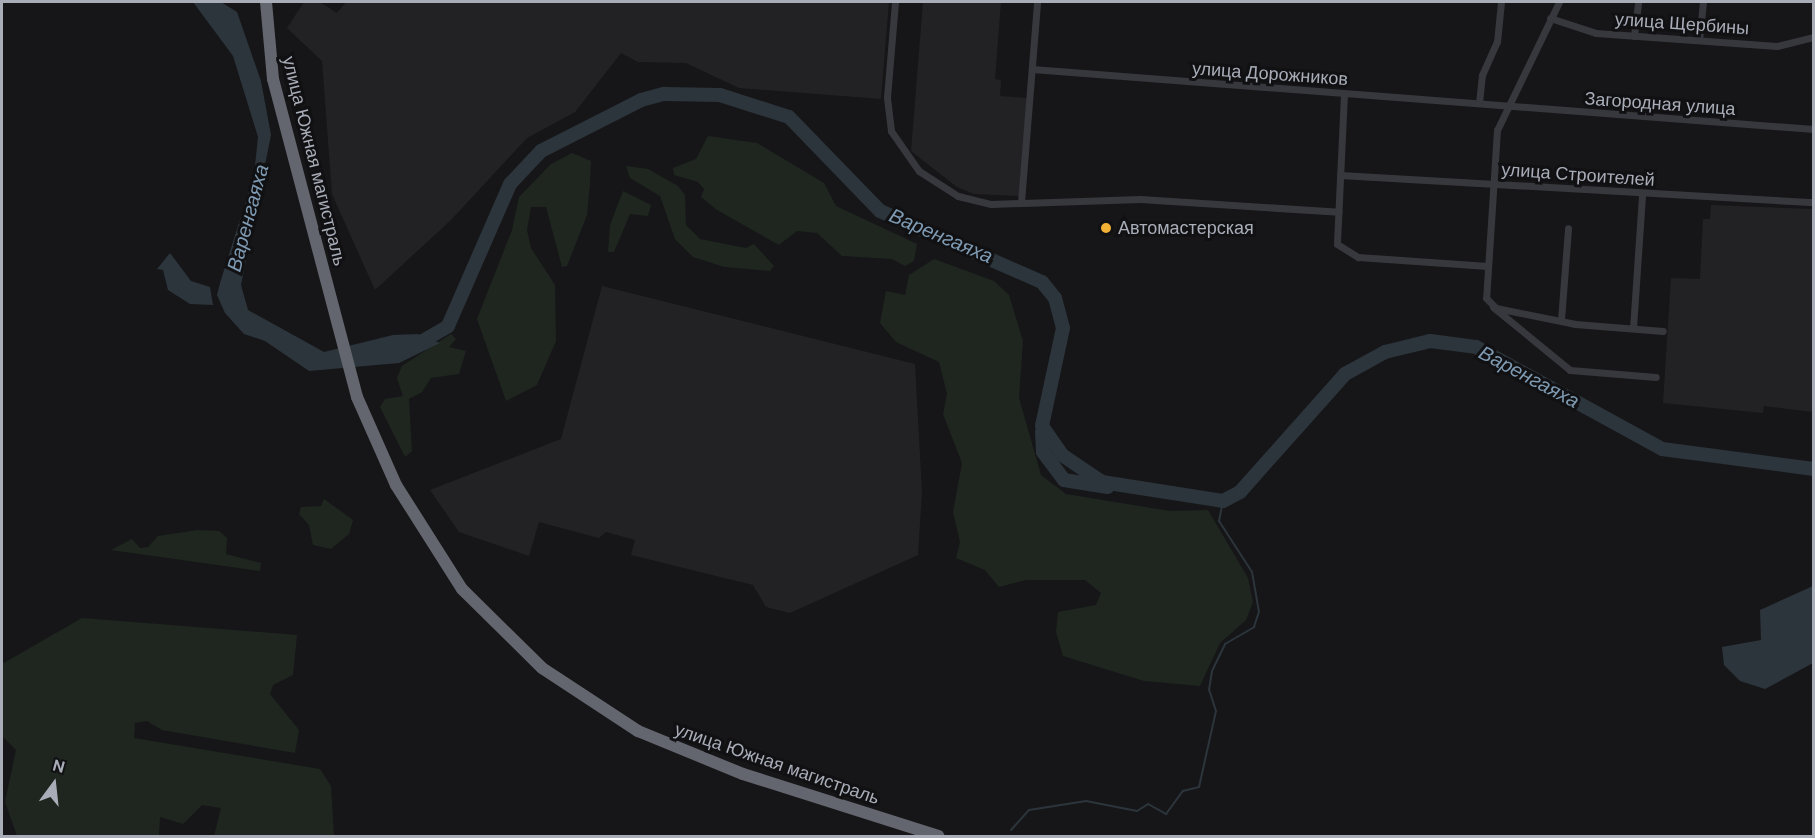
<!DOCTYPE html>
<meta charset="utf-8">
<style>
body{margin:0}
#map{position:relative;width:1815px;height:838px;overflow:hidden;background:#161618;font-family:"DM Sans",sans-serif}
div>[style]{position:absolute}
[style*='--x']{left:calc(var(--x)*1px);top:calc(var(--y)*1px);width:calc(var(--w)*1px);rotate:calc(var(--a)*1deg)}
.built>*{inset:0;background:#222225}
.green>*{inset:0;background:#1e261f}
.water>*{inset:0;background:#2c353c}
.stream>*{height:2px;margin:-1px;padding:0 1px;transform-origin:1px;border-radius:1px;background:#2c353c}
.river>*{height:14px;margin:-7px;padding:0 7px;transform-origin:7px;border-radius:7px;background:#2c353c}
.street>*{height:7px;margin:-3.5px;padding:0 3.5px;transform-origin:3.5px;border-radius:3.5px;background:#37383d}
.highway>*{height:12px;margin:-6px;padding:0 6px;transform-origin:6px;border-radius:6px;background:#63666e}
.dots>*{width:16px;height:16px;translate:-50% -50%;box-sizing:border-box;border:3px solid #111113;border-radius:50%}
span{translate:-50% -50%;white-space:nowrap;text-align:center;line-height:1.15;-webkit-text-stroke:6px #111113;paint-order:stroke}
.street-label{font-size:18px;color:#a8adb8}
.poi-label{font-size:18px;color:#a8adb8}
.left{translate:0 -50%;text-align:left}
.water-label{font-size:20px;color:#7f9bb3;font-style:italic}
.frame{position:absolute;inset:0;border:3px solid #a8adb8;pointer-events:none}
.north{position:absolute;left:24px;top:754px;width:60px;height:60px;-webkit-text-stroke:4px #111113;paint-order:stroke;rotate:15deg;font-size:16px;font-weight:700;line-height:24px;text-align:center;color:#a8adb8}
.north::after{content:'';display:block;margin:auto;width:21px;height:27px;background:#a8adb8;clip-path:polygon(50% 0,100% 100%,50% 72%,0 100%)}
</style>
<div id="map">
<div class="built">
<i style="clip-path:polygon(304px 2px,320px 2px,337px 13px,346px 2px,889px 2px,881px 99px,739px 88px,686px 63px,638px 62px,621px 53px,575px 112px,527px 138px,451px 220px,375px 290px,332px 194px,322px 61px,287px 28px)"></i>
<i style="clip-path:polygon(923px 2px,1001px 2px,995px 79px,1001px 80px,1000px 96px,1027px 98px,1019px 196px,974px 194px,957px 187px,911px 151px)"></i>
<i style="clip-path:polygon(1711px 205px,1813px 209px,1813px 412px,1764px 406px,1763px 413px,1663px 403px,1671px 278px,1700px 279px,1703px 219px,1710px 219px)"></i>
<i style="clip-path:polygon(602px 286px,915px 364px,922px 492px,918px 555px,790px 613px,766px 607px,753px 585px,631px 555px,635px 540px,606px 532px,599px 538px,539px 522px,529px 556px,459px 532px,430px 490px,561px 439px)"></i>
</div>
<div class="green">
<i style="clip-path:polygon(708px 136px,757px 143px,824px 183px,836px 206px,917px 244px,914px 261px,905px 266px,892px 259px,842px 256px,817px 233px,797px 231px,779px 245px,717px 210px,701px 197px,704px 189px,698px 182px,674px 175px,673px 168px,696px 159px)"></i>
<i style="clip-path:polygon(572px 153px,591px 161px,590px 184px,587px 215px,567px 266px,562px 267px,546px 207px,531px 207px,527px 230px,531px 248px,555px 285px,556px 341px,537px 385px,506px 401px,477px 319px,512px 230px,519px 197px,551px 164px)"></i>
<i style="clip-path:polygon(626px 166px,648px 169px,678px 186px,685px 195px,686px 225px,700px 239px,746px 248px,754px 244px,774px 266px,770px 271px,724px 267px,693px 257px,675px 239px,660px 196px,630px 178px)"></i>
<i style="clip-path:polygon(623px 191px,651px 205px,648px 216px,630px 214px,614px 252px,608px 252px,610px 225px)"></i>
<i style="clip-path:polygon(934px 259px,994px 281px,1009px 295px,1023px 341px,1019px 398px,1041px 475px,1066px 494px,1170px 511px,1208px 510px,1248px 578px,1253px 602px,1246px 620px,1220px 643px,1200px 686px,1144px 681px,1063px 656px,1056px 632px,1058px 612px,1096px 605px,1101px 593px,1085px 580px,1026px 580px,999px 587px,985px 570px,956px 558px,960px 542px,953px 512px,962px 463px,943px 414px,947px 394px,939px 362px,896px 342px,880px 323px,886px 291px,905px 295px,909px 275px)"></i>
<i style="clip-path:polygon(451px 334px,456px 339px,449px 347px,466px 351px,459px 374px,431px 378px,422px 392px,409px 399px,412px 451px,405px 457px,380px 407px,385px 399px,403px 396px,397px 378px,402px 366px)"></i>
<i style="clip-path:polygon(324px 499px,353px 520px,349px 534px,331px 549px,313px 545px,309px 525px,299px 514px,301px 507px,321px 506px)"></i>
<i style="clip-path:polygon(197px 530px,219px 531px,227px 538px,226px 554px,261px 563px,260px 571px,111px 550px,132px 539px,140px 548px,148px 547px,158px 536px)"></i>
<i style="clip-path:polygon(82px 618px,297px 635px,293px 675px,273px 685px,270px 694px,299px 730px,295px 753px,162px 730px,147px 721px,135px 723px,134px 738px,320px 769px,331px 786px,334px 836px,214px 836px,221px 808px,202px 805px,183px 824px,160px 817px,159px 836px,17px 836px,5px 802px,16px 750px,2px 736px,2px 664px)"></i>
</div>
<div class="water">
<i style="clip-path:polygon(193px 2px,221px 2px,237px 12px,261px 81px,271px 135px,241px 285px,248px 310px,324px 352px,393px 335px,418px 334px,440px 343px,399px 363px,309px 371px,265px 341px,244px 334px,225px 313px,217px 295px,220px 283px,254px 175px,258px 137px,233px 56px)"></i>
<i style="clip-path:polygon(170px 253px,191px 281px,210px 287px,213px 305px,190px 304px,168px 290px,163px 270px,157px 269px)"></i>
<i style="clip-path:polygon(1813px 586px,1813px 663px,1765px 689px,1740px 681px,1724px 665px,1722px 647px,1761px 640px,1760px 610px)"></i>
</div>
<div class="stream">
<i style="--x:1011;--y:830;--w:27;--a:-48"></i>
<i style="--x:1029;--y:810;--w:58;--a:-9"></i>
<i style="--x:1086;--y:801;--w:52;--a:11.1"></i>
<i style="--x:1137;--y:811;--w:13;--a:-32"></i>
<i style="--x:1148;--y:804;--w:21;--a:29"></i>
<i style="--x:1166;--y:814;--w:29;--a:-54"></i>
<i style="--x:1183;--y:791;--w:16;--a:-14"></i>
<i style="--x:1199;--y:787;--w:78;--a:-77.4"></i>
<i style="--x:1216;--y:711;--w:22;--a:-108"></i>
<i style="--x:1209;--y:690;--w:19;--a:-81"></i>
<i style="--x:1212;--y:671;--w:30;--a:-64"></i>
<i style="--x:1225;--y:644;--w:34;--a:-30"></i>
<i style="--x:1254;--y:627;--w:16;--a:-72"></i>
<i style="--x:1259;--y:612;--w:41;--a:-99.9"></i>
<i style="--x:1252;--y:572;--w:61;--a:-122.9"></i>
<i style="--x:1219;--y:521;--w:20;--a:-79"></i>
</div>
<div class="river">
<i style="--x:414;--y:346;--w:39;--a:-30"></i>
<i style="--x:448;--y:326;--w:155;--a:-66.4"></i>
<i style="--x:510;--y:184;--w:45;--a:-46.8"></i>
<i style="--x:541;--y:151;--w:112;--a:-27"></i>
<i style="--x:641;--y:100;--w:24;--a:-15"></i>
<i style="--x:664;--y:94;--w:56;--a:1"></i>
<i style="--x:720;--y:95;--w:72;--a:17.7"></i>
<i style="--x:789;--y:117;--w:131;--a:45.9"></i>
<i style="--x:880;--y:211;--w:177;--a:23.7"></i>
<i style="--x:1042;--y:282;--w:21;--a:51"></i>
<i style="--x:1055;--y:298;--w:31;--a:75"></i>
<i style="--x:1063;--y:328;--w:100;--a:102.1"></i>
<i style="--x:1042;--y:426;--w:35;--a:55"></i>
<i style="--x:1062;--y:455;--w:48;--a:34"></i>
<i style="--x:1102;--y:482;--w:122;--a:8.9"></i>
<i style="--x:1223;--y:501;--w:19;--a:-28"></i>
<i style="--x:1240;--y:492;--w:158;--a:-48.3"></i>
<i style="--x:1345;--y:374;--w:46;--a:-28.8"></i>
<i style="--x:1385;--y:352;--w:46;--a:-13.7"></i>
<i style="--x:1430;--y:341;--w:46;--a:7.4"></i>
<i style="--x:1476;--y:347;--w:212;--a:28.7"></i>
<i style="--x:1662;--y:449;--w:153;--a:7.5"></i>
<i style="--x:1042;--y:432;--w:20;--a:87"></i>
<i style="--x:1043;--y:452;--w:35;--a:53"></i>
<i style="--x:1064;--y:480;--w:44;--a:9.2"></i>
</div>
<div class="street">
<i style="--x:895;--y:2;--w:96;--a:94.8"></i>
<i style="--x:887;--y:98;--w:33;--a:83"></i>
<i style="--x:891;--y:131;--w:49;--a:55"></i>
<i style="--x:919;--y:171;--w:46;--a:32.7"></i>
<i style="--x:958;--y:196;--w:34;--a:14"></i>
<i style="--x:991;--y:204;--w:149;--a:-1.9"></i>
<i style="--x:1140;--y:199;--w:199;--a:3.7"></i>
<i style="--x:1559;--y:2;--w:142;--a:115.8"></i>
<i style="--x:1497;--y:130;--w:168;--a:93.7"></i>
<i style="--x:1486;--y:298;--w:14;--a:45"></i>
<i style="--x:1496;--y:308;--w:81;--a:11.4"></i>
<i style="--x:1575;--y:324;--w:88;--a:4.5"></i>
<i style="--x:1550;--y:18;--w:48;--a:18.1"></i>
<i style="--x:1596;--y:33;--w:181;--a:4.1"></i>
<i style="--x:1777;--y:46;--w:38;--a:-14"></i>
<i style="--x:1634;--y:36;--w:34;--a:-83"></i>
<i style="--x:1699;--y:40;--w:38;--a:-84"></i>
<i style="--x:1032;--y:69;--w:784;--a:4.39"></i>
<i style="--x:1344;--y:94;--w:150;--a:92.7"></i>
<i style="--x:1337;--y:244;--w:25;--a:32"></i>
<i style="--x:1358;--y:257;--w:130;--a:4"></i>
<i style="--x:1479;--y:103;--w:28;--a:-84"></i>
<i style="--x:1482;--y:75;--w:36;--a:-66"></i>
<i style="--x:1497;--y:42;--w:40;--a:-84.3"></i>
<i style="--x:1340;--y:175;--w:475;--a:3.3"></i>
<i style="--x:1021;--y:202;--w:201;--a:-85.4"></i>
<i style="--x:1493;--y:307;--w:99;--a:39.3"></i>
<i style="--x:1570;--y:370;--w:86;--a:4.7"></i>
<i style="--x:1561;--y:320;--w:92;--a:-85.6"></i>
<i style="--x:1633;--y:328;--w:133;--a:-86.1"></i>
</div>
<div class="highway">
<i style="--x:266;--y:2;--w:77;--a:84.8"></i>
<i style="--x:273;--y:79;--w:329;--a:75.2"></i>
<i style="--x:357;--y:397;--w:96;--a:66.1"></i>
<i style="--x:396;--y:485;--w:123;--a:57.6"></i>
<i style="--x:462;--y:589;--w:112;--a:44.6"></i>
<i style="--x:542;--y:668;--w:115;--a:33.3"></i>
<i style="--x:638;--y:731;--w:113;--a:22.3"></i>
<i style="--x:743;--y:774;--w:205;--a:17.6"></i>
</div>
<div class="dots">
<i style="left:1106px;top:228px;background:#f2b134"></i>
</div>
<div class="street-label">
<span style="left:1682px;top:24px;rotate:4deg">улица Щербины</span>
<span style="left:1270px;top:74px;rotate:4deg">улица Дорожников</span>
<span style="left:1660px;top:104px;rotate:4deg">Загородная улица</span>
<span style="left:314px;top:161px;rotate:76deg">улица Южная магистраль</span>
<span style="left:1578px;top:175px;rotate:4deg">улица Строителей</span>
<span style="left:777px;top:764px;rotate:19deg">улица Южная магистраль</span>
</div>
<div class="poi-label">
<span class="left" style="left:1118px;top:228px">Автомастерская</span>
</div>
<div class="water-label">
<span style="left:248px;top:218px;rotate:-75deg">Варенгаяха</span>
<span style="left:941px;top:236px;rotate:23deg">Варенгаяха</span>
<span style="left:1529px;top:377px;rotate:28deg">Варенгаяха</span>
</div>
<div class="frame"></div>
<div class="north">N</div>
</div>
